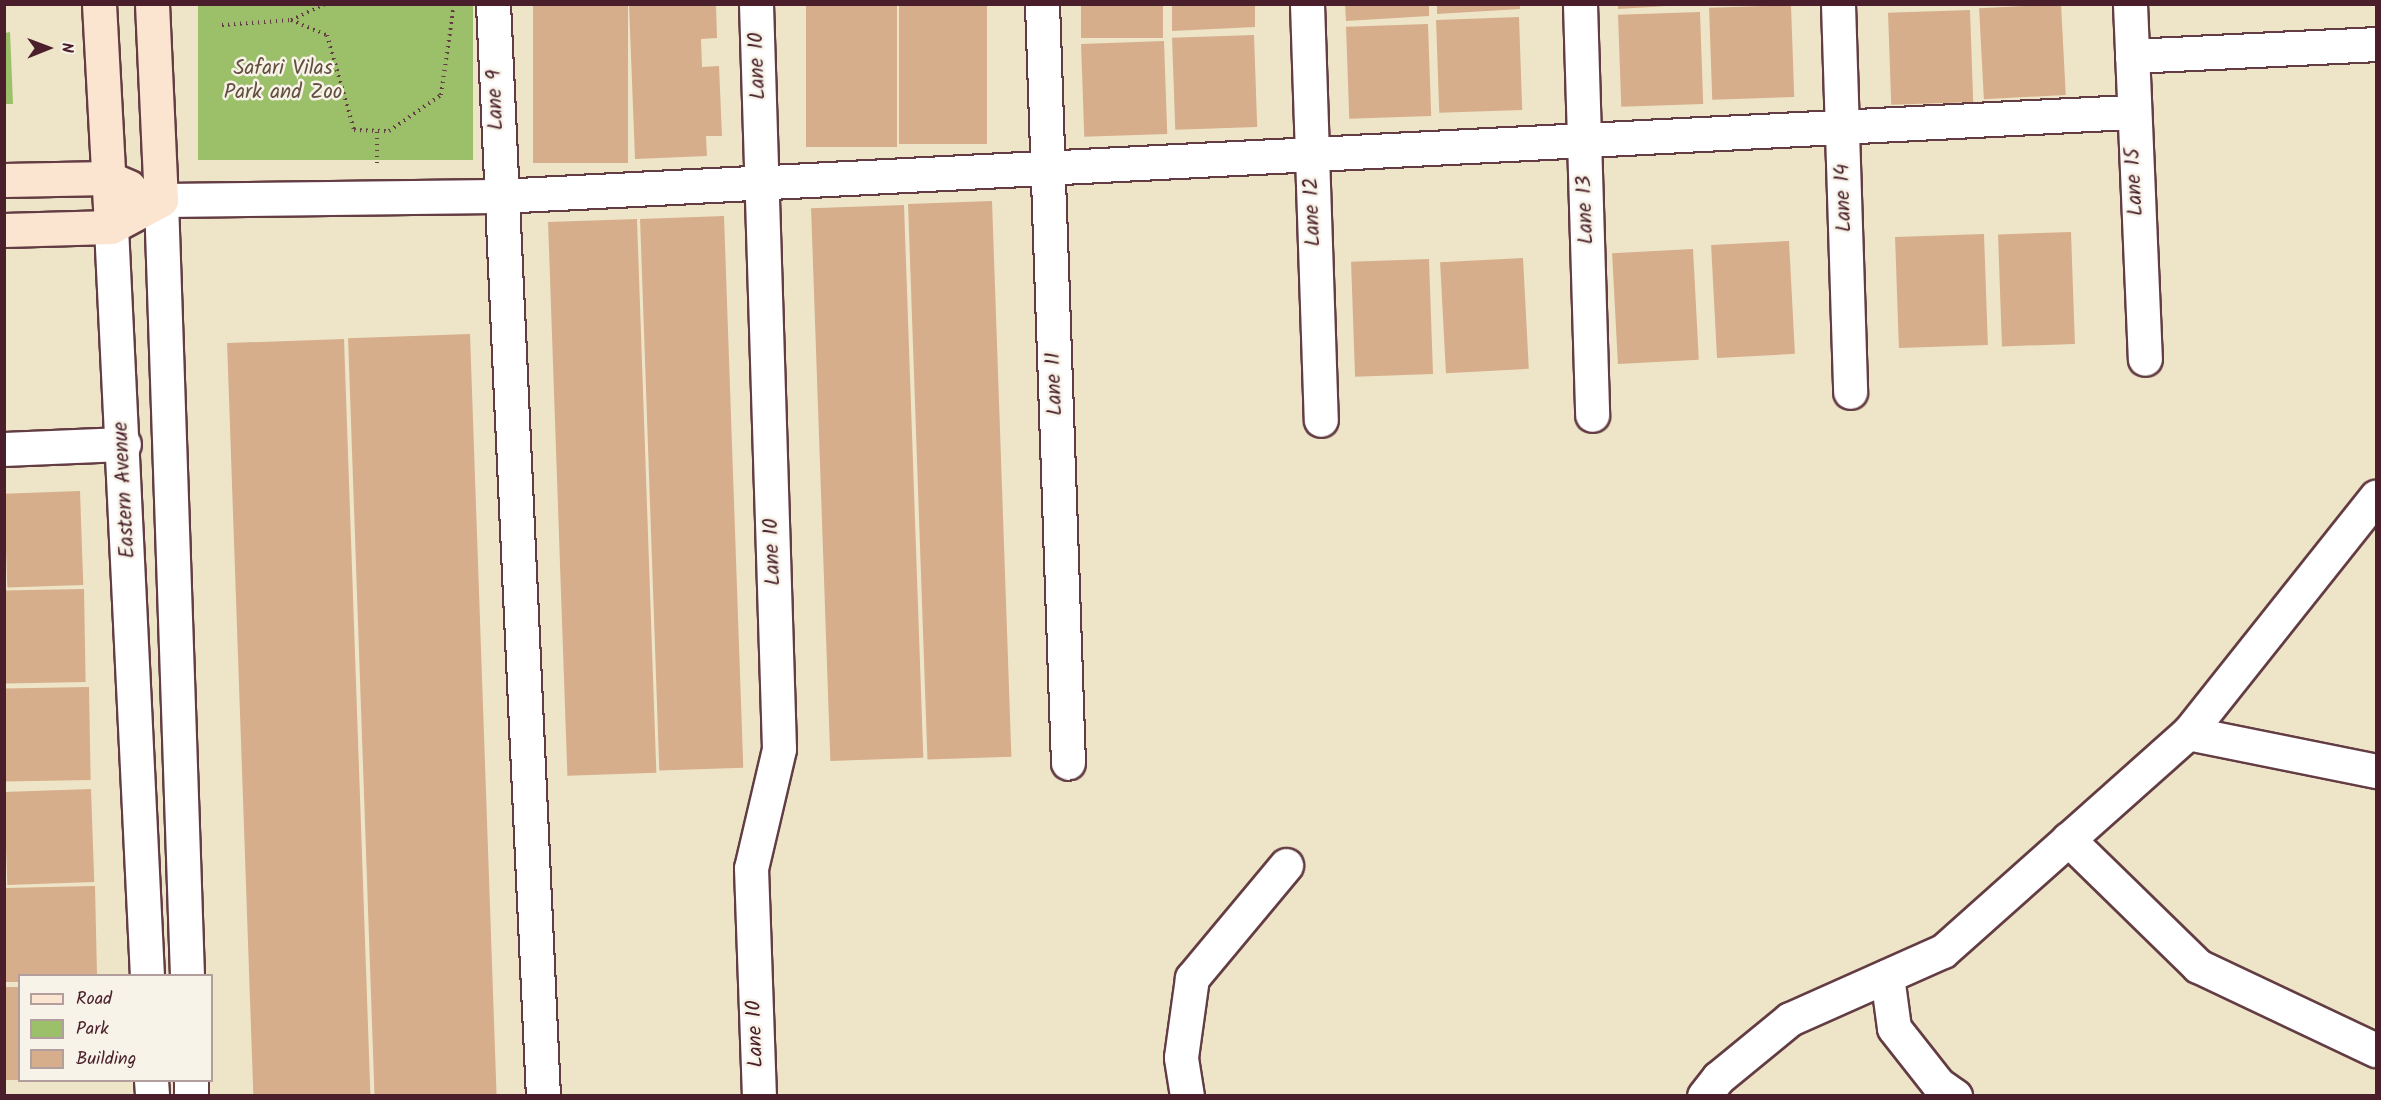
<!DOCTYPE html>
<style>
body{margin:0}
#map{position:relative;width:2381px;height:1100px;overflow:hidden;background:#eee5c9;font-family:Kalam,sans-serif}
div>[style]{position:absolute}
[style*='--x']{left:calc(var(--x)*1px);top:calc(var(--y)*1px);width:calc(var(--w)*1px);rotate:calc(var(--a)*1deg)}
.green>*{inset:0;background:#9cbf69;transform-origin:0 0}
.building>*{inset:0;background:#d6ae8b;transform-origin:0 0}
.path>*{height:4px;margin-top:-2px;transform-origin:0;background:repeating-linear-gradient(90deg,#633d43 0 1.5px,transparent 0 6px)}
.roads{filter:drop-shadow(2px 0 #633d43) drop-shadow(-2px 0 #633d43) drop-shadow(0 2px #633d43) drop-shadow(0 -2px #633d43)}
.minor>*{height:33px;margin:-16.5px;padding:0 16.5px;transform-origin:16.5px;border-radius:16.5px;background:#fff}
.secondary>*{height:33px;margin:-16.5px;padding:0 16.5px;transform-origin:16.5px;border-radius:16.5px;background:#fce5d0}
span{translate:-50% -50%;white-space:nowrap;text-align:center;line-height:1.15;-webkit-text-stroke:5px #f7f3e8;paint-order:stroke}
.street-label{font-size:21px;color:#4a1f2b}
.park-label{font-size:21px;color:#634f3e}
.frame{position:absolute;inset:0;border:6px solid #4a1f2b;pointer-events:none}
.legend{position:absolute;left:18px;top:974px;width:195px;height:108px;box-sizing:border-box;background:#f7f3e8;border:2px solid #b29e9c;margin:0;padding:8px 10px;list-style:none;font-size:18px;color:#4a1f2b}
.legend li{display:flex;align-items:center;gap:12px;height:30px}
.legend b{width:30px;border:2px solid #b29e9c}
.north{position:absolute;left:18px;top:18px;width:60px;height:60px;-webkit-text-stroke:4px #f7f3e8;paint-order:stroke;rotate:89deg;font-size:16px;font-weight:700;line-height:24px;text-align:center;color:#4a1f2b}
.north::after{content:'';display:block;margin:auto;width:21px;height:27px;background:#4a1f2b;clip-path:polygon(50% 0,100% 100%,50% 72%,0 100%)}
</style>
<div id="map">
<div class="green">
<i style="left:198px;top:5px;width:275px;height:155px"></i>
<i style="clip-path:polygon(10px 32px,13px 104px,5px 104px,5px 33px)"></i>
</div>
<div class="building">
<i style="left:533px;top:4px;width:95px;height:159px"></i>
<i style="clip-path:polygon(629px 4px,716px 4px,717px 38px,701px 39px,702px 67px,719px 66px,722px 136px,706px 136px,707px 156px,635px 159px)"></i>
<i style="left:806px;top:4px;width:91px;height:143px"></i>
<i style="left:899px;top:4px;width:88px;height:140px"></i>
<i style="left:1081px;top:4px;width:82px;height:34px"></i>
<i style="clip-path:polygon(1172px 4px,1255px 4px,1255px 27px,1172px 31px)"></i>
<i style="clip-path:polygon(1345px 4px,1429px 4px,1429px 16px,1346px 21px)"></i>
<i style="clip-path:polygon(1437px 4px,1520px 4px,1520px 9px,1437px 14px)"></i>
<i style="clip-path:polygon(1618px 4px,1667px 4px,1667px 6px,1618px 9px)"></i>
<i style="left:2061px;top:4px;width:91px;height:82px;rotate:87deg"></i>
<i style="left:1791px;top:5px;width:92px;height:82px;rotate:88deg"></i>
<i style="left:1970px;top:10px;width:92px;height:82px;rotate:88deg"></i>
<i style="left:1700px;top:12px;width:92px;height:82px;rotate:88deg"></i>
<i style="left:1519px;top:17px;width:93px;height:83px;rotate:88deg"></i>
<i style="left:1428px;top:24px;width:92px;height:82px;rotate:88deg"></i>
<i style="left:1254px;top:35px;width:92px;height:82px;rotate:88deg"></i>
<i style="left:1164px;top:41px;width:93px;height:83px;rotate:88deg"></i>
<i style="left:992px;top:201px;width:556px;height:84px;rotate:88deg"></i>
<i style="left:904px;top:205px;width:553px;height:93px;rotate:88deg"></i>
<i style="left:724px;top:216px;width:552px;height:84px;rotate:88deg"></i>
<i style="left:637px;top:219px;width:554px;height:89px;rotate:88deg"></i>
<i style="left:2071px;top:232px;width:112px;height:73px;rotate:88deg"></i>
<i style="left:1984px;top:234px;width:111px;height:89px;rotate:88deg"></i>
<i style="left:1789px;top:241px;width:113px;height:78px;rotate:87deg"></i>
<i style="left:1693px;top:249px;width:111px;height:81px;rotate:87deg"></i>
<i style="left:1523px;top:258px;width:111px;height:83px;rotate:87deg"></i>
<i style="left:1429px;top:259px;width:115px;height:78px;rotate:88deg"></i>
<i style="left:470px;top:334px;width:762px;height:122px;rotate:88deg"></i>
<i style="left:344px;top:339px;width:757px;height:117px;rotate:88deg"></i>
<i style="left:80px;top:491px;width:94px;height:76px;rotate:88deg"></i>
<i style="left:84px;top:589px;width:93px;height:80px;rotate:89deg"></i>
<i style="left:89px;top:687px;width:93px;height:85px;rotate:89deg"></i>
<i style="left:91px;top:789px;width:93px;height:87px;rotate:88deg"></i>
<i style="clip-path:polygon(95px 886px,97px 975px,20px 975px,20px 982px,4px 982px,4px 888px)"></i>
<i style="left:4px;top:987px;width:16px;height:93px"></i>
</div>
<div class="path">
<i style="--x:291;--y:20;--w:38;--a:-25"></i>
<i style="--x:222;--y:25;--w:69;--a:-4.1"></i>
<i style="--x:291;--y:20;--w:39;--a:23"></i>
<i style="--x:327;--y:35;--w:99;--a:74.1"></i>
<i style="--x:354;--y:130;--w:35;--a:2"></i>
<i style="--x:389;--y:131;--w:63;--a:-34.7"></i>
<i style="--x:441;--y:95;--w:92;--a:-81.9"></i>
<i style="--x:377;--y:163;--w:32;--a:-90"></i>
</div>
<div class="roads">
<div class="minor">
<i style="--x:493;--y:4;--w:1093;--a:87.38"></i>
<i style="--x:756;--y:4;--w:745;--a:88.23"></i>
<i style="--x:779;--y:749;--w:122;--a:103.2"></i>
<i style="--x:751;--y:868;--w:228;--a:88"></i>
<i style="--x:1042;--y:4;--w:759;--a:88.04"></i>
<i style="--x:1307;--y:4;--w:416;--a:88.1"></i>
<i style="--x:1580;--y:4;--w:411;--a:88.3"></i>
<i style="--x:1838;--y:4;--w:388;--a:88.2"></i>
<i style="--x:2130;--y:4;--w:355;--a:87.6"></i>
<i style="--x:2132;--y:56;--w:244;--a:-2.8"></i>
<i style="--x:111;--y:227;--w:750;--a:87.25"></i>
<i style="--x:4;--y:449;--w:120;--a:-2.4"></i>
<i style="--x:2188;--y:733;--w:192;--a:11.4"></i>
<i style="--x:2068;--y:839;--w:182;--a:44.3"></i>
<i style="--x:2198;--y:966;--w:197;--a:25.3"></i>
<i style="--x:187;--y:976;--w:776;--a:-91.92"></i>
<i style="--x:161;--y:200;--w:338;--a:-0.7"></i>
<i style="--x:499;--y:196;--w:1634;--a:-2.95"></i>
<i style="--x:1887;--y:976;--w:52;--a:82.3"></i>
<i style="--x:1894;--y:1028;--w:71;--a:51.8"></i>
<i style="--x:1938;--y:1084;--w:21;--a:35"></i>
<i style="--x:151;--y:1080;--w:16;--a:86"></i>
<i style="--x:191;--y:1080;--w:16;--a:90"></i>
<i style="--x:1187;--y:1096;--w:39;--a:-99"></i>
<i style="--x:1181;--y:1057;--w:80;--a:-82.1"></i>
<i style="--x:1192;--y:978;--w:147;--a:-50.2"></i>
<i style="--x:1704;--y:1096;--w:23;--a:-52"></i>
<i style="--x:1718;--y:1078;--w:93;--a:-39.3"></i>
<i style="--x:1790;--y:1019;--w:167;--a:-24"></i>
<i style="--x:1943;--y:951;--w:328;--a:-41.7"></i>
<i style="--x:2188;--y:733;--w:302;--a:-51.5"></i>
</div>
<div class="secondary">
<i style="--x:99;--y:4;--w:223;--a:86.9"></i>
<i style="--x:152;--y:4;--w:196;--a:87.4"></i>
<i style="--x:4;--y:180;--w:104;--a:-1.1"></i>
<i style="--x:108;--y:178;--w:23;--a:23"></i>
<i style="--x:4;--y:230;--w:107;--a:-1.6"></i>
<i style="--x:111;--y:227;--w:57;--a:-28.4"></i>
</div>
</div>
<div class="street-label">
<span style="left:758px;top:66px;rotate:-92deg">Lane 10</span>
<span style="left:496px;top:100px;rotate:-92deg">Lane 9</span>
<span style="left:2135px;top:182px;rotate:-93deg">Lane 15</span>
<span style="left:1844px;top:198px;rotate:-92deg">Lane 14</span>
<span style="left:1586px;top:210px;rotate:-92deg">Lane 13</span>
<span style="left:1313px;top:212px;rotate:-92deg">Lane 12</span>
<span style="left:1055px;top:384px;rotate:-92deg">Lane 11</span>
<span style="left:125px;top:490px;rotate:-93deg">Eastern Avenue</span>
<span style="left:773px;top:552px;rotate:-92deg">Lane 10</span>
<span style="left:756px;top:1034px;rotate:-92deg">Lane 10</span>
</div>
<div class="park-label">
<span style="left:283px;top:81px">Safari Vilas<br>Park and Zoo</span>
</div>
<div class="frame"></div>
<ul class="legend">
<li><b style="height:8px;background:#fce5d0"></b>Road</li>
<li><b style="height:16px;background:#9cbf69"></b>Park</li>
<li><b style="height:16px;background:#d6ae8b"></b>Building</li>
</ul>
<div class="north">N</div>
</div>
